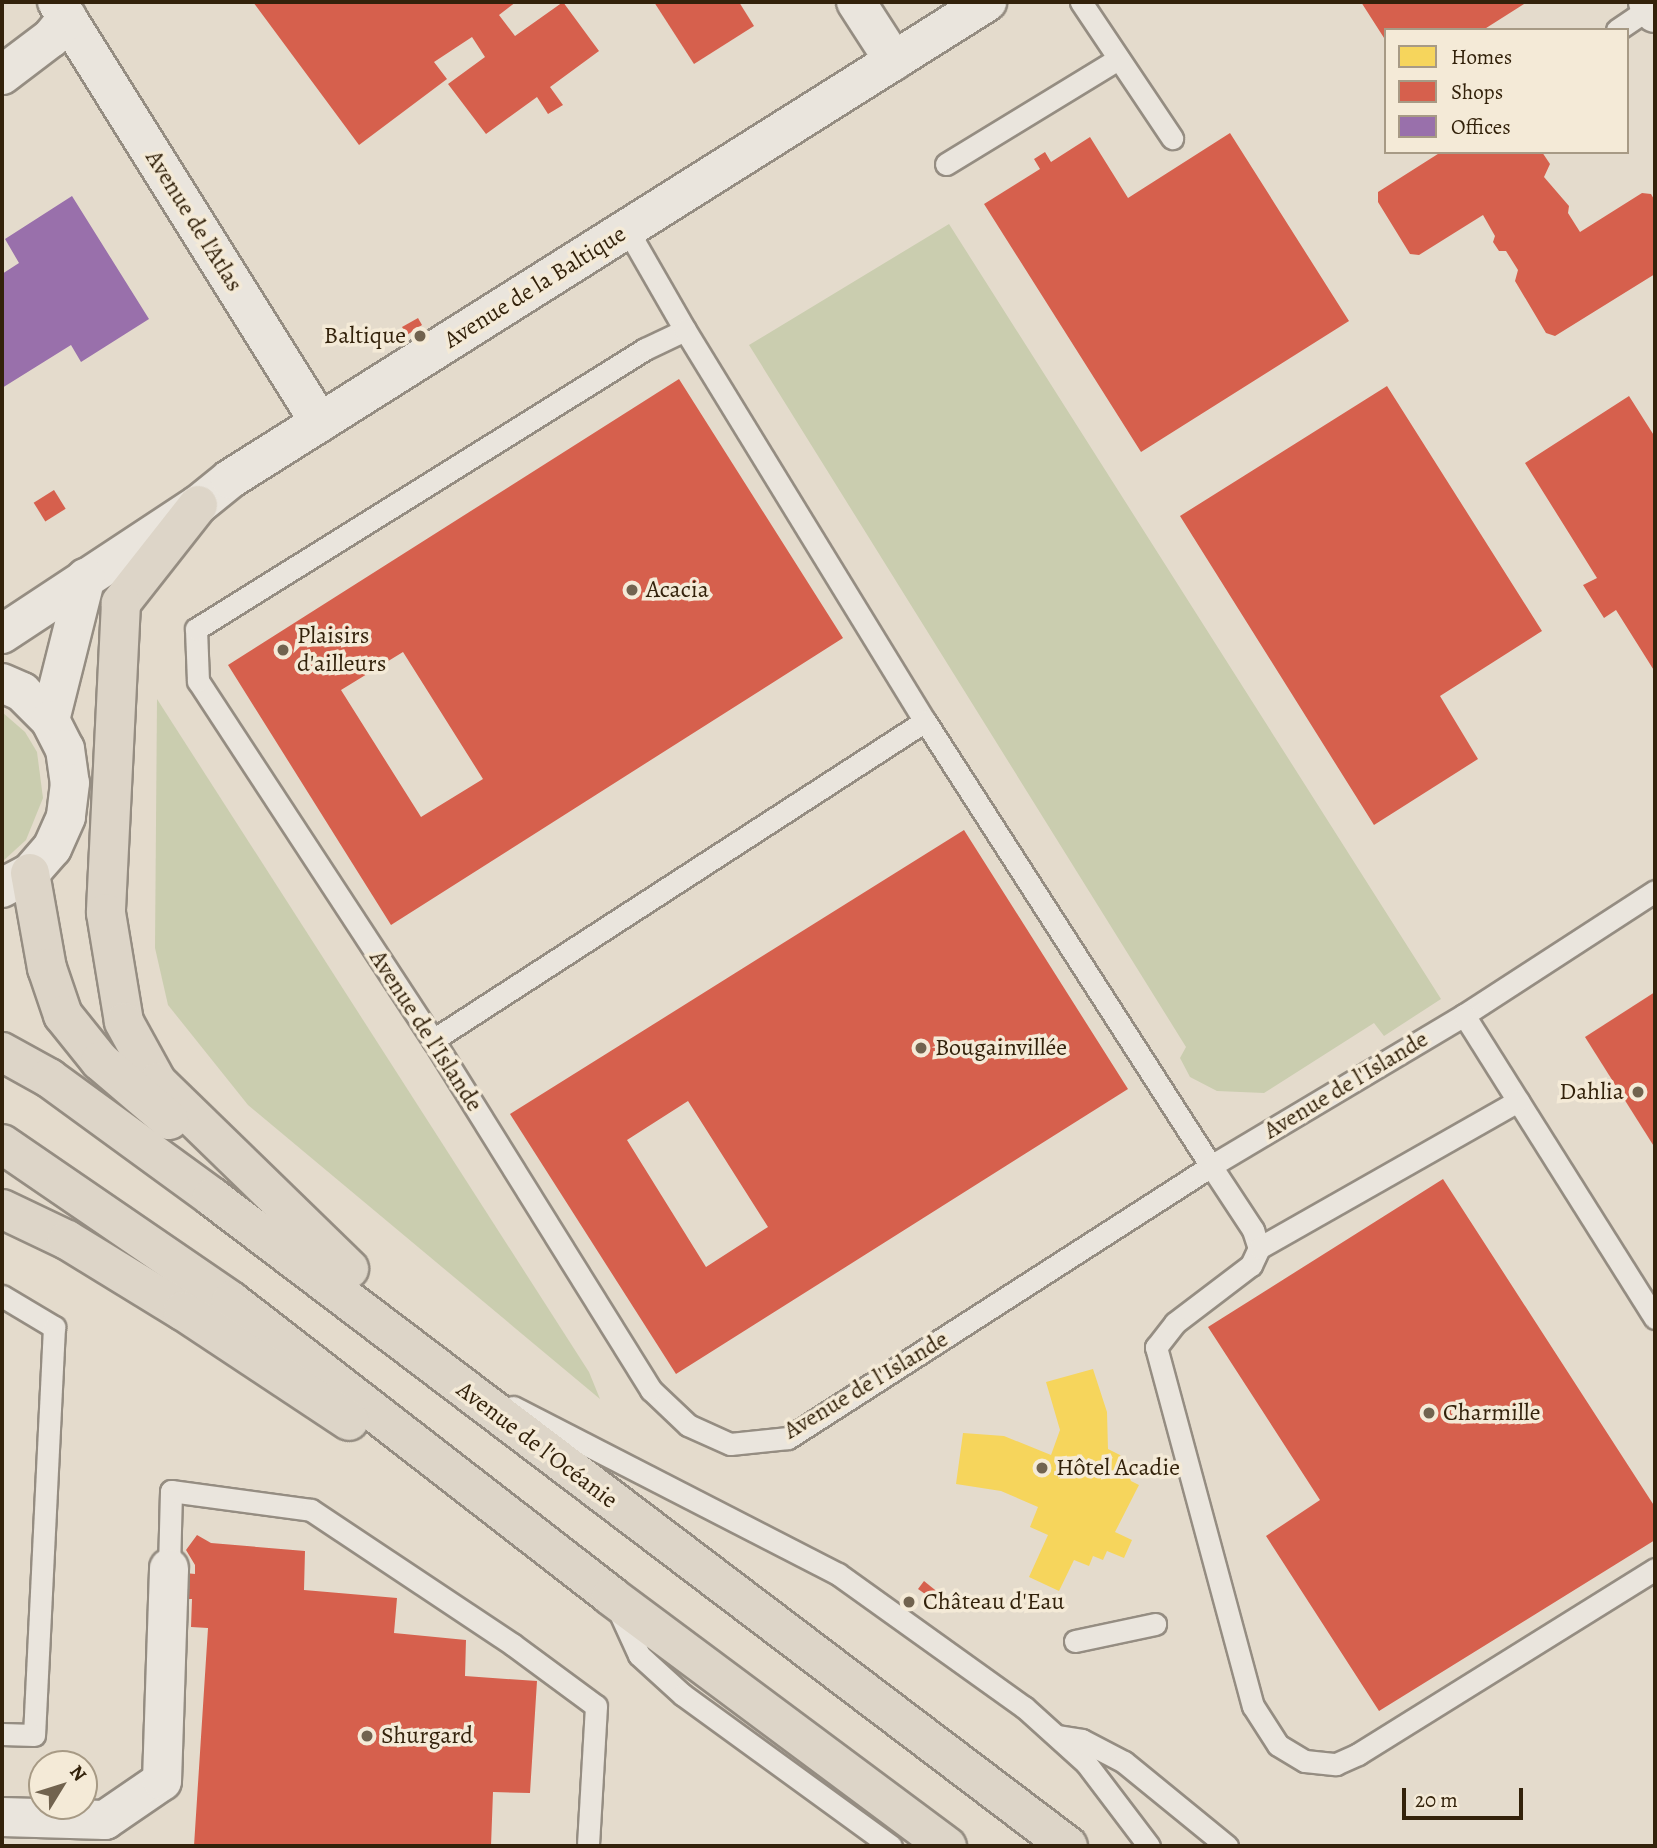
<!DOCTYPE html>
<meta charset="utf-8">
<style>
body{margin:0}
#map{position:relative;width:1657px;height:1848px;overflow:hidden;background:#e4dbcc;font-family:Alegreya,serif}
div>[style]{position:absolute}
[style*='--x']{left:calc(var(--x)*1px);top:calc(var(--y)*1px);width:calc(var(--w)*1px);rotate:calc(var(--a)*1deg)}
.green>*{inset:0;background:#cacdaf}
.homes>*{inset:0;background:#f6d55c}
.shops>*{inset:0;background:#d6604d;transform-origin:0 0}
.offices>*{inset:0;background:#9970ab}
.roads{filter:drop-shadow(2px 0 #958d82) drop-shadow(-2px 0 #958d82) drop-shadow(0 2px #958d82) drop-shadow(0 -2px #958d82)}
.lane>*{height:21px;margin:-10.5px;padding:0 10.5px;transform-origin:10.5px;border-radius:10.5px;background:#eae5dd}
.street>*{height:38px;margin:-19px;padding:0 19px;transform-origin:19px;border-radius:19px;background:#eae5dd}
.secondary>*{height:38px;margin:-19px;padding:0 19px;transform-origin:19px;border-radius:19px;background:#eae5dd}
.primary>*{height:38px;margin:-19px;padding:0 19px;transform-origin:19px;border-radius:19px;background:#ddd5c8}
.dots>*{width:19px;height:19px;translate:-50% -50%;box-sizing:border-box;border:4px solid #f4ead7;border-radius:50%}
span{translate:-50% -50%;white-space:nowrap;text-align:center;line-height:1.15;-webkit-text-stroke:7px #f4ead7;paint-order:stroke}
.street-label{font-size:24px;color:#33220b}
.poi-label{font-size:24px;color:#33220b}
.right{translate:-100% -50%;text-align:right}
.left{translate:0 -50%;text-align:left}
.frame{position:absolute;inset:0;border:4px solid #33220b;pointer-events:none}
.legend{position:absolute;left:1384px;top:28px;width:245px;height:126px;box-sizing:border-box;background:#f4ead7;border:2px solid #a79a85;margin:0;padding:9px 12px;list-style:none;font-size:21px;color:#33220b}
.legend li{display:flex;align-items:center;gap:14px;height:35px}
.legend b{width:35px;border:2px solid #a79a85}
.north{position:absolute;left:28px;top:1750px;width:70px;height:70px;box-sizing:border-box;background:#f4ead7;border:2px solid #a79a85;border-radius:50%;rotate:52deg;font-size:19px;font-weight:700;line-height:28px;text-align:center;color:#33220b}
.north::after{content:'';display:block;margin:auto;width:24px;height:32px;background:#71634f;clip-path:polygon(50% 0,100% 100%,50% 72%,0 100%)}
.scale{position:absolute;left:1402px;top:1788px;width:121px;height:32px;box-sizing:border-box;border:4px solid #33220b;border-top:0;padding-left:9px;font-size:21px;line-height:24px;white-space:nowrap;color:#33220b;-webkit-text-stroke:5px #f4ead7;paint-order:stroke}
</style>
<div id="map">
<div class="green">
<i style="clip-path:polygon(949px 224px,1441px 999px,1384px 1036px,1374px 1023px,1264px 1093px,1217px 1091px,1190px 1077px,1180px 1058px,1186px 1047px,749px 345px)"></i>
<i style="clip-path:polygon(157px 699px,589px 1372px,600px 1399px,248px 1105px,168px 1005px,155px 948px)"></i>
<i style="clip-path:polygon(2px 712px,25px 732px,37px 752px,43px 798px,26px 840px,2px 862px)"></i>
</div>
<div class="homes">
<i style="clip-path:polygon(1093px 1369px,1107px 1412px,1108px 1449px,1120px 1455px,1131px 1481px,1139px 1485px,1115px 1532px,1132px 1540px,1124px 1558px,1107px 1551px,1103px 1560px,1093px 1556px,1089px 1566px,1074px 1560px,1059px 1591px,1029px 1577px,1048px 1535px,1030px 1527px,1038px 1507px,1001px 1491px,956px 1484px,963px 1433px,1004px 1436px,1051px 1455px,1060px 1430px,1046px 1382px)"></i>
</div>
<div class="shops">
<i style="clip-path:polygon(253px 2px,516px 2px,499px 15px,515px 36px,563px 2px,599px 51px,550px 87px,563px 105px,548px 114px,537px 97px,486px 134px,448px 84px,485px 57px,472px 37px,434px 62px,447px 79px,359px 145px)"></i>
<i style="clip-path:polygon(654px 2px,739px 2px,754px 26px,694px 64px)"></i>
<i style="clip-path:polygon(1361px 2px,1527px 2px,1483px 30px,1386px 30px,1386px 41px)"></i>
<i style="clip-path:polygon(1230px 133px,1349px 321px,1141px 452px,984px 204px,1040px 169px,1034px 159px,1045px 152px,1051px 162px,1090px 137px,1128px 198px)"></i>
<i style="clip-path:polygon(1441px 152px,1542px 152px,1550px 164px,1544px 177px,1569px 206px,1568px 213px,1580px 232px,1642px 193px,1651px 194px,1655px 201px,1655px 274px,1555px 336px,1546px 333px,1515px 281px,1518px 270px,1506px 251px,1499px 251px,1493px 242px,1495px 236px,1483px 215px,1419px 255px,1410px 254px,1378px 202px,1378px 192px)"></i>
<i style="clip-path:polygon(418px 318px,422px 325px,407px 335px,402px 327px)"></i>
<i style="clip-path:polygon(evenodd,679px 379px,843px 638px,391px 925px,228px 665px,679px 379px,403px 652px,483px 779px,421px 817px,341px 690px,403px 652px)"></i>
<i style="clip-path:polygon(1387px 386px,1542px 631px,1440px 696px,1478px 759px,1374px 825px,1180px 516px)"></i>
<i style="clip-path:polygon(1629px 396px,1655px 437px,1655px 672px,1616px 610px,1604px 618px,1583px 585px,1597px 578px,1525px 463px)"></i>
<i style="left:54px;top:490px;width:22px;height:24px;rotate:58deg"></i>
<i style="clip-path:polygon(evenodd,964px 830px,1128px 1089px,676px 1374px,510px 1114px,964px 830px,688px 1101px,768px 1227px,706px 1267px,627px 1140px,688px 1101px)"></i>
<i style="clip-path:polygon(1655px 992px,1655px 1148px,1585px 1037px)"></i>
<i style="clip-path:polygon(1443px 1179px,1655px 1507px,1655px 1540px,1379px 1711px,1266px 1536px,1320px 1500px,1208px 1327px)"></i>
<i style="clip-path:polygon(197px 1535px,211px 1543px,305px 1551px,304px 1590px,397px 1598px,394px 1633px,466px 1640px,465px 1676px,537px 1681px,530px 1793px,493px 1792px,491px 1846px,194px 1846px,208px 1628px,191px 1627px,192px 1599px,184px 1599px,185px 1573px,195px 1574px,195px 1565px,186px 1550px)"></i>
<i style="clip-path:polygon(924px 1581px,940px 1594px,935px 1601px,918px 1589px)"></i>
</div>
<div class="offices">
<i style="clip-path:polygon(72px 196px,149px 319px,81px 362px,71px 345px,2px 388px,2px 274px,19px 263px,5px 239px)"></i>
</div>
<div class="roads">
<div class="lane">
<i style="--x:1081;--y:2;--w:164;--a:56.2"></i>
<i style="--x:1617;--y:30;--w:41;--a:-34.1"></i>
<i style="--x:946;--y:164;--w:202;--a:-31.4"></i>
<i style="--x:627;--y:229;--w:116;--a:60.1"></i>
<i style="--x:1655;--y:891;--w:228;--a:147"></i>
<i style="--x:1464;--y:1015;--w:295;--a:149.2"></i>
<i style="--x:1211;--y:1166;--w:503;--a:147.26"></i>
<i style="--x:788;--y:1438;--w:58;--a:174.1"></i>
<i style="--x:730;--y:1444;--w:46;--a:-155.7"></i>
<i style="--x:688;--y:1425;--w:51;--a:-136.6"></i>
<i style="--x:651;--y:1390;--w:412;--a:-121.9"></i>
<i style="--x:433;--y:1040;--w:429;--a:-123.2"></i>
<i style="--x:198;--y:681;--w:52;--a:-92.2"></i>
<i style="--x:196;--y:629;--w:529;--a:-31.95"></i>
<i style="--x:645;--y:349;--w:44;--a:-25.4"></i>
<i style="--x:685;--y:330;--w:459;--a:58.5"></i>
<i style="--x:925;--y:721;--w:529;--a:57.27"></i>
<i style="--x:1211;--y:1166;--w:77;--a:56.7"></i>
<i style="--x:1253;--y:1230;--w:19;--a:72"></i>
<i style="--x:1259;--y:1248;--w:19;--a:115"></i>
<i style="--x:1251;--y:1265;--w:96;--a:142.7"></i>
<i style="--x:1175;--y:1323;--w:31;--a:128"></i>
<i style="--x:1156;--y:1347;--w:372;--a:74.9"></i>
<i style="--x:1253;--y:1706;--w:46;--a:57.3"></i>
<i style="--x:1278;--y:1745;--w:31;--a:31"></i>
<i style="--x:1305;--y:1761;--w:31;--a:6"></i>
<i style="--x:1336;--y:1764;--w:24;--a:-24"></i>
<i style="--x:1358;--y:1754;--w:350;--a:-31.9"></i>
<i style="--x:1464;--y:1015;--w:358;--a:57.8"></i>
<i style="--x:433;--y:1040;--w:586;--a:-32.96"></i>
<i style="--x:1259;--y:1248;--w:298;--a:-29.6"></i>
<i style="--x:2;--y:1296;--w:61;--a:30.8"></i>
<i style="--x:54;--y:1327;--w:408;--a:92.8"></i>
<i style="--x:34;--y:1735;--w:32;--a:-178"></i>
<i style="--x:513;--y:1407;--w:365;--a:27.2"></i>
<i style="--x:838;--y:1574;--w:229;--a:35.6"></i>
<i style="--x:1024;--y:1707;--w:84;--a:42.1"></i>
<i style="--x:1086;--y:1763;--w:104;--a:52.8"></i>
<i style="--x:169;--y:1568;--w:77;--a:-88.5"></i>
<i style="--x:171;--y:1491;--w:141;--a:7.7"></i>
<i style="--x:311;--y:1510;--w:242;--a:33.7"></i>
<i style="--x:512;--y:1644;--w:104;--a:36.4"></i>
<i style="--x:596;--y:1706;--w:138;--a:93.3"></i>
<i style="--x:617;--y:1607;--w:53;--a:65.4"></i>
<i style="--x:639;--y:1655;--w:59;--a:42.3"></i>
<i style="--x:683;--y:1695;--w:257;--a:36"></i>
<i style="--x:1075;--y:1641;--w:82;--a:-12"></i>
<i style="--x:1058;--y:1736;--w:24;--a:9"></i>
<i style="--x:1082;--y:1740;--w:47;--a:27.6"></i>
<i style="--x:1124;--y:1762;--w:133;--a:39.2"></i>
</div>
<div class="street">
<i style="--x:57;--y:2;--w:496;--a:58"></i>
<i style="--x:856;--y:2;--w:70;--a:57.2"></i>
<i style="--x:2;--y:75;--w:61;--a:-37.1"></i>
<i style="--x:51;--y:38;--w:26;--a:-51"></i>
<i style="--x:2;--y:634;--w:235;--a:-33.4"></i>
<i style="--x:198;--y:505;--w:41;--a:-39.1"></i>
<i style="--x:230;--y:479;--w:895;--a:-32.22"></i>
<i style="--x:50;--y:720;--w:147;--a:-75.9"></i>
<i style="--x:2;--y:1817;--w:103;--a:1.7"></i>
<i style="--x:105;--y:1820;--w:69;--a:-34.4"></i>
<i style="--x:162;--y:1781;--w:213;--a:-88.1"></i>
</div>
<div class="secondary">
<i style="--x:1648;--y:2;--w:13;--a:58"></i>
<i style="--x:2;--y:683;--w:22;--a:24"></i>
<i style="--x:22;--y:692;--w:40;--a:45"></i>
<i style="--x:50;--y:720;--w:33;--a:63"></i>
<i style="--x:65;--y:749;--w:34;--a:82"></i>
<i style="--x:70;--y:783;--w:34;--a:97"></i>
<i style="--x:66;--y:817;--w:34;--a:114"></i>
<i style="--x:52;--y:848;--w:33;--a:131"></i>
<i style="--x:30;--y:873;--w:32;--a:152"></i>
</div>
<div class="primary">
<i style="--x:198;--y:505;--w:125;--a:128.2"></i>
<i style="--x:121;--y:603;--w:310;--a:92.8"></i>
<i style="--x:106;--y:913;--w:110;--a:80.6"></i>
<i style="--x:124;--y:1022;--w:68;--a:61.2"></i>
<i style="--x:157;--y:1082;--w:268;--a:44.2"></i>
<i style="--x:30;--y:873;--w:97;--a:79.9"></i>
<i style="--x:47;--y:968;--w:50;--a:71.2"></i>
<i style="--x:63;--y:1015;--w:59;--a:51.2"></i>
<i style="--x:100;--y:1061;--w:91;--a:40.5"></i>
<i style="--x:2;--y:1052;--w:54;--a:29"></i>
<i style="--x:49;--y:1078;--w:202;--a:36.1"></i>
<i style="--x:212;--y:1197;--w:1074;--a:37.17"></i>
<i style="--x:2;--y:1144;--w:278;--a:34.4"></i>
<i style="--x:231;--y:1301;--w:481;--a:37.8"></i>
<i style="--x:611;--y:1596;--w:419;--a:36.7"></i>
<i style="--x:2;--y:1209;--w:72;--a:25.5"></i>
<i style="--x:67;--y:1240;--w:136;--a:31.5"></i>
<i style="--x:183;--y:1311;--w:199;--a:33.5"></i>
</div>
</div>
<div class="dots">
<i style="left:420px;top:336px;background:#71634f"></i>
<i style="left:632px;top:590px;background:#71634f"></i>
<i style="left:283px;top:650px;background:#71634f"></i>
<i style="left:921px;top:1048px;background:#71634f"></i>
<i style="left:1638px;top:1092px;background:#71634f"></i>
<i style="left:1429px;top:1413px;background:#71634f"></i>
<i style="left:1042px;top:1468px;background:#71634f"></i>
<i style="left:909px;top:1602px;background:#71634f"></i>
<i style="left:367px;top:1736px;background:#71634f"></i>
</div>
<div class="street-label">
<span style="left:194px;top:221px;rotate:58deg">Avenue de l'Atlas</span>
<span style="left:535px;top:287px;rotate:-32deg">Avenue de la Baltique</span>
<span style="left:426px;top:1031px;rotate:57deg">Avenue de l'Islande</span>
<span style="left:1346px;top:1085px;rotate:-31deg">Avenue de l'Islande</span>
<span style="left:866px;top:1385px;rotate:-31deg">Avenue de l'Islande</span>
<span style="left:537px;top:1445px;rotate:37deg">Avenue de l'Océanie</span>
</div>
<div class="poi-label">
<span class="right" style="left:406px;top:336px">Baltique</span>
<span class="left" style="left:646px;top:590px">Acacia</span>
<span class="left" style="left:297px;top:650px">Plaisirs<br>d'ailleurs</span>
<span class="left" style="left:935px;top:1048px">Bougainvillée</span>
<span class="right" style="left:1624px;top:1092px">Dahlia</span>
<span class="left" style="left:1443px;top:1413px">Charmille</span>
<span class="left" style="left:1056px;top:1468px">Hôtel Acadie</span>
<span class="left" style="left:923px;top:1602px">Château d'Eau</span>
<span class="left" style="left:381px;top:1736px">Shurgard</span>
</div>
<div class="frame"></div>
<ul class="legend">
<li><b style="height:19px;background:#f6d55c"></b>Homes</li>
<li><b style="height:19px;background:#d6604d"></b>Shops</li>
<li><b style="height:19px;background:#9970ab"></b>Offices</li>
</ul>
<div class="north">N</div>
<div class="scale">20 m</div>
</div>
